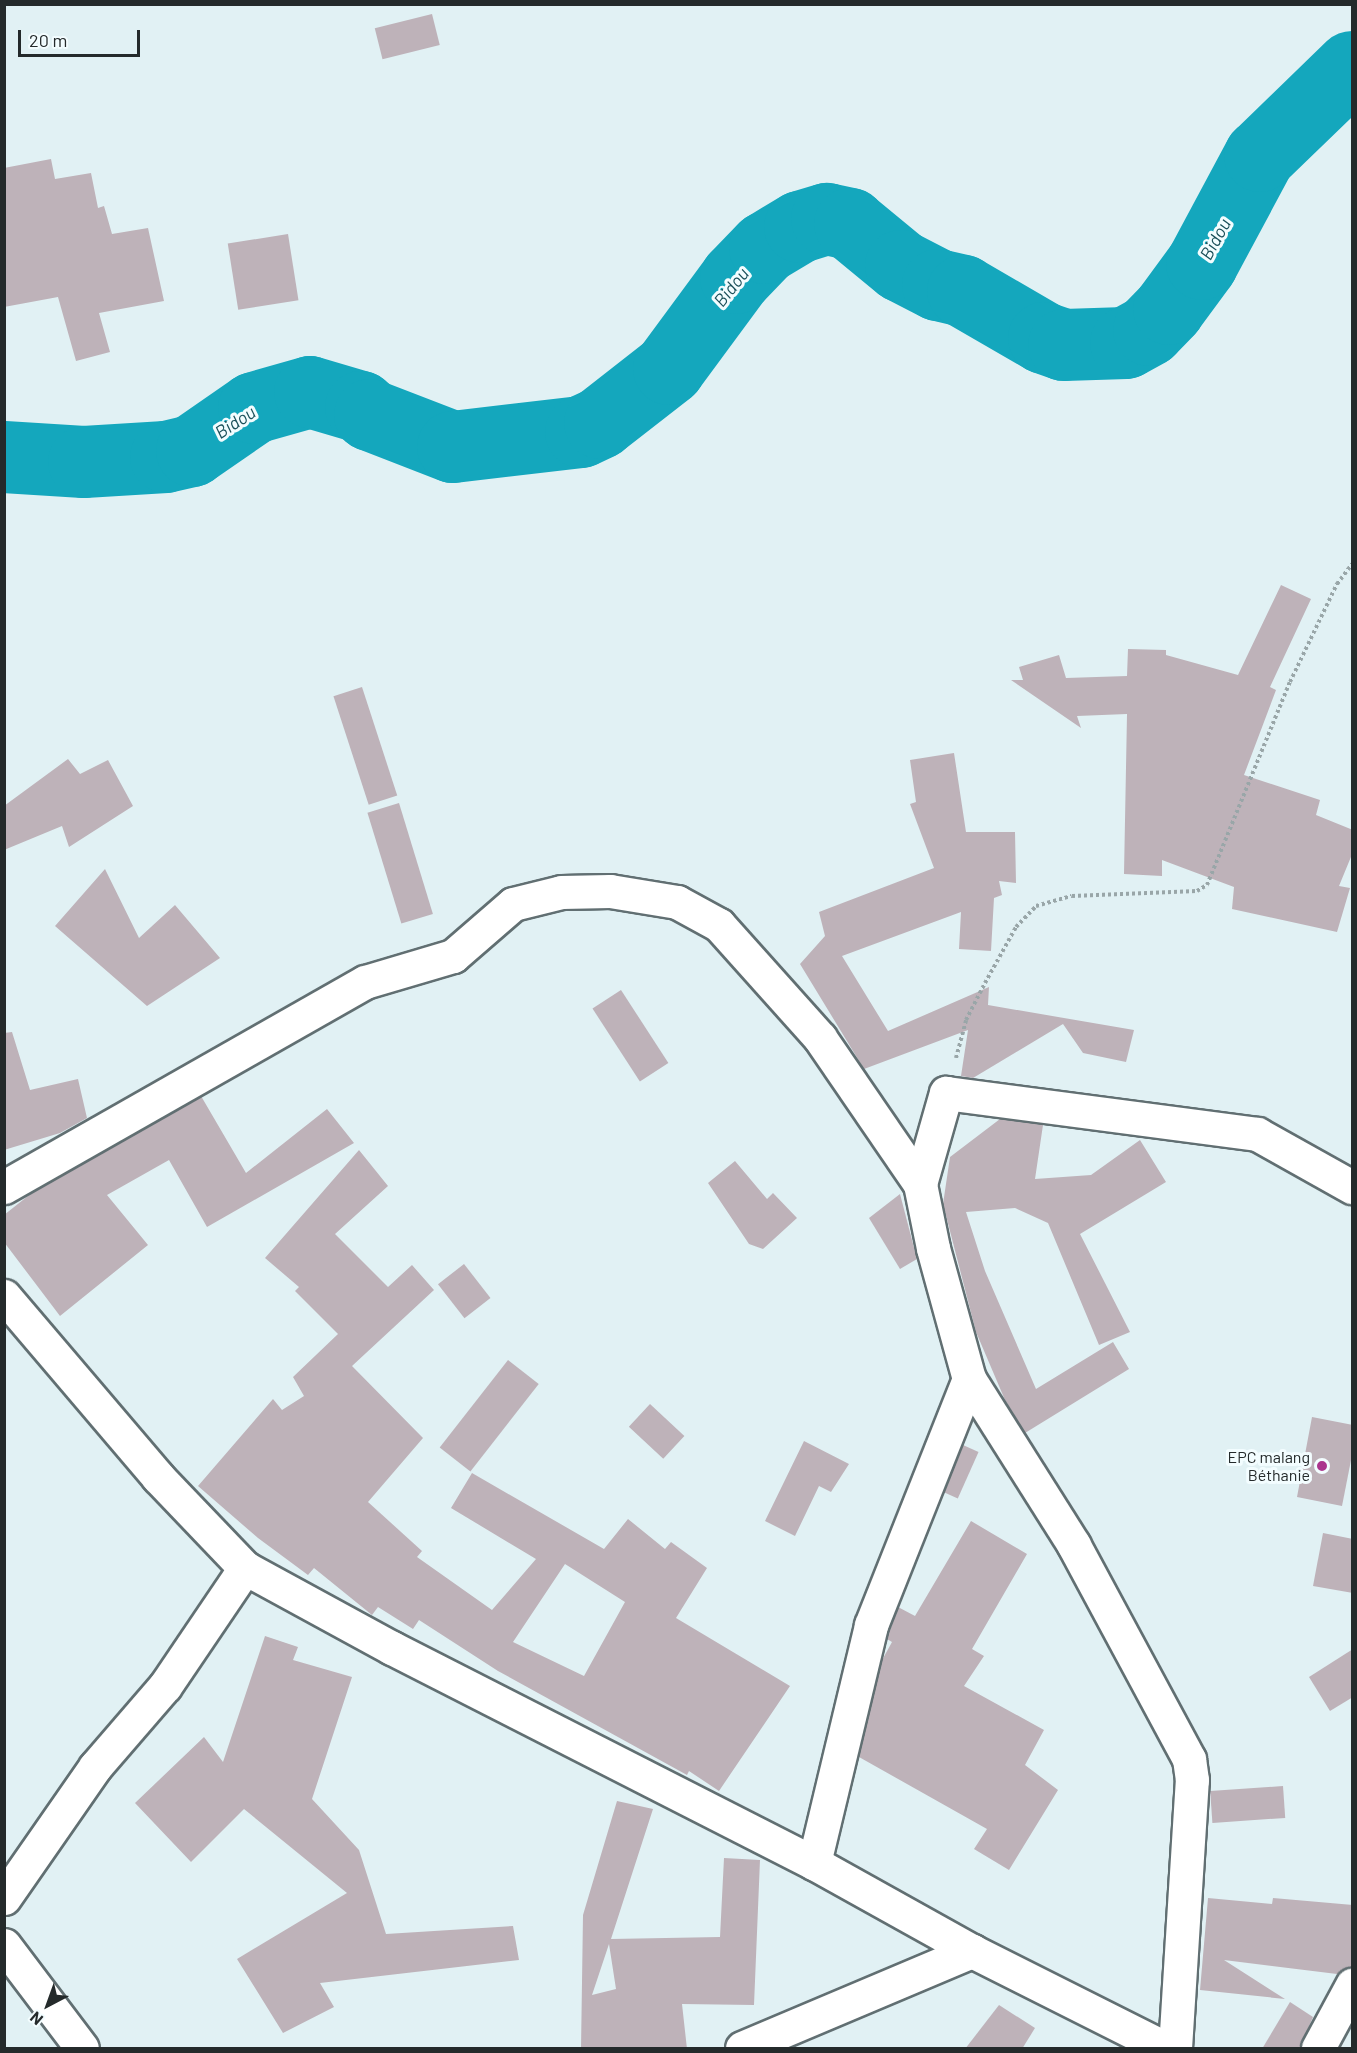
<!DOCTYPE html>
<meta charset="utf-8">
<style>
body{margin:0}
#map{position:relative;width:1357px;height:2053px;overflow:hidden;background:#e1f1f4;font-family:Barlow,sans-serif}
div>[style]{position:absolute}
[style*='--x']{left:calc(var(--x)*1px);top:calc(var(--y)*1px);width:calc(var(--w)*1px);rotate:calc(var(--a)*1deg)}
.river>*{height:72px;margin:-36px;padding:0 36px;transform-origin:36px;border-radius:36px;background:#14a7bd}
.building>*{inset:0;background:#beb2b9;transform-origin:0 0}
.path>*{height:4px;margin-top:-2px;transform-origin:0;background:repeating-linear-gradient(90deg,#99a6a8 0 3px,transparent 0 6px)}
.roads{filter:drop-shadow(2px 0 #616f72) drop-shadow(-2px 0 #616f72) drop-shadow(0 2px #616f72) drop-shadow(0 -2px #616f72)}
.minor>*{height:33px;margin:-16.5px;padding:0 16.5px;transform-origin:16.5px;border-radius:16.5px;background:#fff}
.dots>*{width:16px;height:16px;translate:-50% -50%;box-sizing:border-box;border:3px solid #f3fdff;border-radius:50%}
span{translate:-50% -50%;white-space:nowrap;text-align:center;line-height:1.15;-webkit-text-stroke:6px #f3fdff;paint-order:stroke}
.poi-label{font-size:16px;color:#242a2b}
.right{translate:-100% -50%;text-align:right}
.water-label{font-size:18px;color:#1b505a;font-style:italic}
.frame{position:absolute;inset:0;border:6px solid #242a2b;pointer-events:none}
.north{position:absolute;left:18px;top:1975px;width:60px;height:60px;-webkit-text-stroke:4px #f3fdff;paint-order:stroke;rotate:221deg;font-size:16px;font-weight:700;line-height:24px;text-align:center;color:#242a2b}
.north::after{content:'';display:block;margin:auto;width:21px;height:27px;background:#242a2b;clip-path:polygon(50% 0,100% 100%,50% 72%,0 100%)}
.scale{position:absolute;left:18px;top:30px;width:122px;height:27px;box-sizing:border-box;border:3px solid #242a2b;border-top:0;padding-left:8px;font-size:18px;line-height:21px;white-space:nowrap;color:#242a2b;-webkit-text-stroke:4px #f3fdff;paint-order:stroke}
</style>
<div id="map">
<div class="river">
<i style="--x:4;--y:457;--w:80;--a:3.6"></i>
<i style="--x:84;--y:462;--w:82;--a:-3.5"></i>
<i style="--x:166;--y:457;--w:27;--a:-13"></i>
<i style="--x:192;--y:451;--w:75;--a:-34.7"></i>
<i style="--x:254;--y:408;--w:58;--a:-15.9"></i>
<i style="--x:310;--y:392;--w:53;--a:16.4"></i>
<i style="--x:361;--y:407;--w:12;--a:42"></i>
<i style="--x:370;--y:415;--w:89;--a:21.1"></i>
<i style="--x:453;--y:447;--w:129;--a:-6.7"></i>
<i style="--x:581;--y:432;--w:21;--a:-25"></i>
<i style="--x:600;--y:423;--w:88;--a:-38"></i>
<i style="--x:669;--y:369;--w:113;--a:-53.6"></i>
<i style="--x:736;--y:278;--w:42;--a:-46"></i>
<i style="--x:765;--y:248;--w:41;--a:-31"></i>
<i style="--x:800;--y:227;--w:28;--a:-17"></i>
<i style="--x:827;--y:219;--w:24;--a:12"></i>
<i style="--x:850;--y:224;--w:66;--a:39.5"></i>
<i style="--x:901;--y:266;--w:42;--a:27.2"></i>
<i style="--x:938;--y:285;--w:26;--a:13"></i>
<i style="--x:963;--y:291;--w:94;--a:30.1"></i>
<i style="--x:1044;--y:338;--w:21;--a:19"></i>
<i style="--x:1064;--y:345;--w:62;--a:-1.8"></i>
<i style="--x:1126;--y:343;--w:26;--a:-29"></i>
<i style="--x:1149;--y:330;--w:29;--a:-46"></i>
<i style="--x:1169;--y:309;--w:56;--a:-53.7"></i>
<i style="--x:1202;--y:264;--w:123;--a:-61.8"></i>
<i style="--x:1260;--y:156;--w:128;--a:-44.1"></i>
</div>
<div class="building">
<i style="left:432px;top:14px;width:32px;height:59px;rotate:76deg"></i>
<i style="clip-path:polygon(51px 159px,55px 179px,91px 173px,98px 208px,104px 206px,112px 234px,148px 228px,164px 301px,99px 313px,110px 352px,76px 361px,58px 297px,4px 307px,4px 168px)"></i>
<i style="left:288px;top:234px;width:67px;height:61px;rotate:81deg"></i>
<i style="clip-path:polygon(1281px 585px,1311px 599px,1270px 687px,1276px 690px,1244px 775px,1320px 800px,1316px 815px,1353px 830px,1353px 852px,1339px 886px,1350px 888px,1337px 932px,1232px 909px,1234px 887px,1162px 860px,1162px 876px,1124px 874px,1127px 714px,1077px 716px,1081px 728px,1011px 680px,1023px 680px,1019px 667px,1059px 655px,1066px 678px,1127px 676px,1128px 649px,1166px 650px,1166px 655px,1238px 675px)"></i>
<i style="left:362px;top:687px;width:114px;height:30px;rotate:72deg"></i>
<i style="clip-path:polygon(954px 753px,966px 832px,1015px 832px,1016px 883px,999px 881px,1002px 895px,994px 898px,991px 951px,959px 949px,961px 912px,842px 956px,888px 1031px,989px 987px,988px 1005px,1134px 1030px,1126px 1062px,1083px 1053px,1063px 1024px,973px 1078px,961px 1076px,968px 1030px,864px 1069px,800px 964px,825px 936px,819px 912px,934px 868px,910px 804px,916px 802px,910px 760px)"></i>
<i style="clip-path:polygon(68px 759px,80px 774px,108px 760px,133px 806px,69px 847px,62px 826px,4px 850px,4px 806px)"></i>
<i style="left:399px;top:803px;width:116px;height:33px;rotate:73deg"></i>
<i style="clip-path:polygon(105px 869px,139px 938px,175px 905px,220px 958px,147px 1006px,55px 926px)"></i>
<i style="left:621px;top:990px;width:87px;height:34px;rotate:57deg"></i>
<i style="clip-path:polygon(12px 1032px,30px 1090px,78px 1079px,87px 1118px,60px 1133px,4px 1150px,4px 1033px)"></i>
<i style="clip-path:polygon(201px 1096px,246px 1173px,327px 1109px,354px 1143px,207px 1227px,169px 1160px,107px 1195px,148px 1245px,60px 1316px,4px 1242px,4px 1215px,33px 1192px)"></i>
<i style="clip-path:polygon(1000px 1119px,1043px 1125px,1035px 1179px,1091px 1175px,1140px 1140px,1166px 1182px,1080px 1234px,1130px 1332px,1099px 1345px,1048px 1223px,1015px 1208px,966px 1212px,985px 1271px,1036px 1389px,1113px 1342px,1129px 1369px,1025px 1433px,1005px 1400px,976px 1332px,943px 1204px,950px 1157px)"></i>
<i style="clip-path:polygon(evenodd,359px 1150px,388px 1186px,335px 1234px,388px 1287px,412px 1265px,434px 1290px,352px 1366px,423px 1438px,368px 1502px,422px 1551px,417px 1557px,492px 1610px,536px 1559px,451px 1508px,472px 1473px,604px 1549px,628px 1519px,665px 1549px,671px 1542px,707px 1568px,676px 1618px,790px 1686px,719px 1791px,689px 1771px,687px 1775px,498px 1671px,419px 1620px,413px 1629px,378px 1607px,372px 1615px,314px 1568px,308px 1575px,258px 1538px,198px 1486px,273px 1399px,282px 1410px,304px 1396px,293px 1377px,338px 1334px,295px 1291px,299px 1287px,265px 1258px,359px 1150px,565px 1564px,625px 1602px,584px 1676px,513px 1642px,565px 1564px)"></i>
<i style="clip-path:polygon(735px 1161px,767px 1199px,773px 1193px,797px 1218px,763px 1249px,749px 1244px,708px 1183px)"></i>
<i style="clip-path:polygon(900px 1194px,917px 1259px,900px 1269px,869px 1218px)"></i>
<i style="left:464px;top:1264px;width:43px;height:33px;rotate:52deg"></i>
<i style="left:508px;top:1360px;width:39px;height:111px;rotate:38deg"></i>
<i style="left:650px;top:1404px;width:47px;height:31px;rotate:43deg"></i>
<i style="clip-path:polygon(1312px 1417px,1353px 1425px,1353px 1450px,1342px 1506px,1297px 1497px)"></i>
<i style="clip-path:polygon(804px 1441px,849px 1464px,831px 1492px,819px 1486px,795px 1536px,765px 1521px)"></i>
<i style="left:963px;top:1445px;width:17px;height:51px;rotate:24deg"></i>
<i style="clip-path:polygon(971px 1521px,1027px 1554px,972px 1649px,984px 1656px,964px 1686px,1044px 1730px,1025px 1765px,1058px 1790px,1009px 1870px,974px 1849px,987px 1829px,859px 1757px,881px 1662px,892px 1642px,887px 1639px,898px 1607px,915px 1616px)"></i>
<i style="clip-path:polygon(1323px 1533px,1353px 1539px,1353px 1593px,1313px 1586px)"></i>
<i style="clip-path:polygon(265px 1636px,298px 1647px,293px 1660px,352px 1677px,312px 1799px,359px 1850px,386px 1934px,513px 1926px,519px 1960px,320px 1983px,334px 2007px,283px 2033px,237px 1959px,347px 1893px,244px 1809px,191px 1862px,135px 1803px,204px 1737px,223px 1762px)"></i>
<i style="clip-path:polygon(1353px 1649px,1353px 1697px,1330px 1711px,1309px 1677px)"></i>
<i style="left:1283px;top:1786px;width:32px;height:73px;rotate:86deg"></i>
<i style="clip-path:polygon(evenodd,617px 1801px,653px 1809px,611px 1939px,720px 1937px,724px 1858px,760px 1860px,754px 2005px,682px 2004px,687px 2049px,581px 2049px,583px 1915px,617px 1801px,609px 1944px,616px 1989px,592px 1995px,609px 1944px)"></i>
<i style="clip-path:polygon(1208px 1898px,1272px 1904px,1273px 1898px,1353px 1905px,1353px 1966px,1337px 1974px,1224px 1960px,1285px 1999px,1200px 1990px)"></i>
<i style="clip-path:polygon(1290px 2002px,1313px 2017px,1299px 2049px,1262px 2049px)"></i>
<i style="clip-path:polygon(999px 2005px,1035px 2028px,1022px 2049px,965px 2049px)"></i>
</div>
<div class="path">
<i style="--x:956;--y:1058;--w:39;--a:-75"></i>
<i style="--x:966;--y:1020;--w:42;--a:-62.8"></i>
<i style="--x:985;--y:983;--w:64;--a:-61"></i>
<i style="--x:1016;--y:927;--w:29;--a:-46"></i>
<i style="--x:1036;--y:906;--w:37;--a:-16"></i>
<i style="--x:1072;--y:896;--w:125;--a:-2.3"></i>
<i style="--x:1197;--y:891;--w:12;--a:-31"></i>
<i style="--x:1207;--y:885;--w:219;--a:-67.8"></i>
<i style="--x:1290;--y:682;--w:109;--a:-64.4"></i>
<i style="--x:1337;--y:584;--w:25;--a:-53"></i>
</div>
<div class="roads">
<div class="minor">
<i style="--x:4;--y:1187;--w:415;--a:-29.6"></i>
<i style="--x:365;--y:982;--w:92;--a:-16.5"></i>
<i style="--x:453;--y:956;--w:79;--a:-40.9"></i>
<i style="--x:513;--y:904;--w:49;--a:-14"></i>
<i style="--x:561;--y:892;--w:49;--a:-1.2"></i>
<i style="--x:610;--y:891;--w:68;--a:9.3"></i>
<i style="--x:677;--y:902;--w:48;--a:28.7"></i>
<i style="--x:719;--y:925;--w:152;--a:48.2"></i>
<i style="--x:820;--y:1038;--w:177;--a:55.6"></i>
<i style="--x:4;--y:1296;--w:238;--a:49.6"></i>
<i style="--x:158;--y:1477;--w:126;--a:46.3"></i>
<i style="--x:245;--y:1568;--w:167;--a:28.6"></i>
<i style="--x:392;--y:1648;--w:474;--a:27"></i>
<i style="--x:814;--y:1863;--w:181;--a:29.1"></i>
<i style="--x:972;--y:1951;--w:216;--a:26.7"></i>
<i style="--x:814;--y:1863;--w:245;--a:-76.5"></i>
<i style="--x:871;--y:1625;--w:265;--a:-68.3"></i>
<i style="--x:4;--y:1898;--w:160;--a:-55.2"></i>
<i style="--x:95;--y:1767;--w:107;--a:-49.2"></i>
<i style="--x:165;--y:1686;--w:143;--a:-55.9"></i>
<i style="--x:4;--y:1945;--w:129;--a:52.9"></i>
<i style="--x:742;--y:2048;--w:250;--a:-22.9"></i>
<i style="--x:1175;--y:2048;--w:269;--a:-86.4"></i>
<i style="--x:1192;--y:1780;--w:21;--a:-98"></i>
<i style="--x:1189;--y:1759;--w:243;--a:-118.3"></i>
<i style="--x:1074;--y:1545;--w:196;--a:-122.3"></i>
<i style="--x:969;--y:1379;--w:136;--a:-105.4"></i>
<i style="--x:933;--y:1248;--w:65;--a:-101.5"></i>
<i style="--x:920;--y:1184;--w:95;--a:-74.1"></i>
<i style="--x:946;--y:1093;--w:314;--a:7.5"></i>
<i style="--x:1257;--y:1134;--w:109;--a:29.2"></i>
<i style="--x:1318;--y:2048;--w:72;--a:-61.6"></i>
</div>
</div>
<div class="dots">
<i style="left:1322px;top:1466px;background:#ab358d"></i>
</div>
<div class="poi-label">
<span class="right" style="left:1310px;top:1466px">EPC malang<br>Béthanie</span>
</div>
<div class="water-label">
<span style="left:1215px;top:239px;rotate:-61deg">Bidou</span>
<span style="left:731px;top:287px;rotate:-51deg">Bidou</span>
<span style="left:235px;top:422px;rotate:-33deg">Bidou</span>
</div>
<div class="frame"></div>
<div class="north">N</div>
<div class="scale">20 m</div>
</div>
